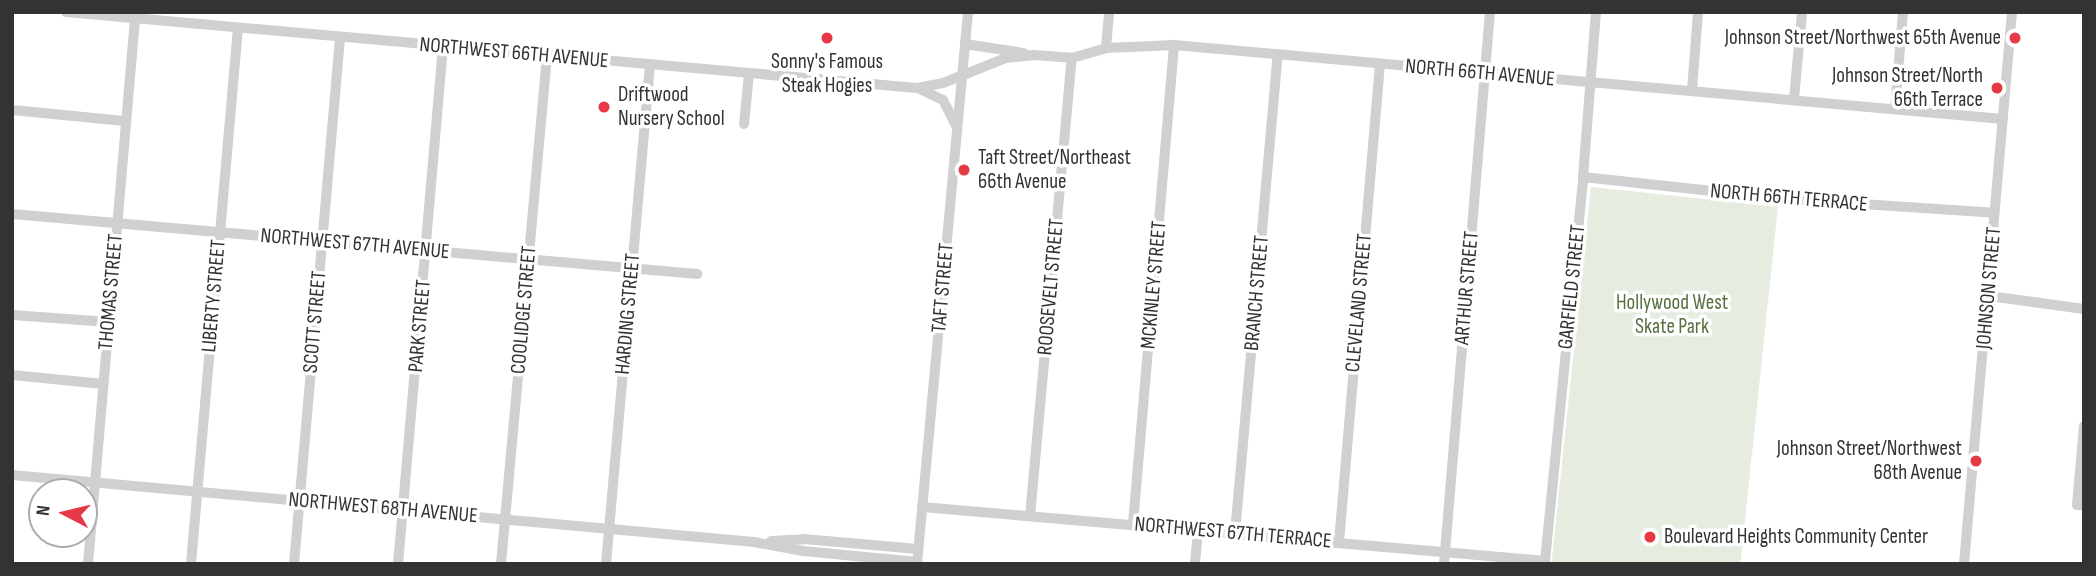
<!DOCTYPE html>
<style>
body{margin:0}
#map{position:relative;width:2096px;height:576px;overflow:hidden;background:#fff;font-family:"Sofia Sans Condensed",sans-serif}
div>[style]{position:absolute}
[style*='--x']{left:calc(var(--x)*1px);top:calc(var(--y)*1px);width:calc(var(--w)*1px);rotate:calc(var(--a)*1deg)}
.green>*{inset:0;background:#e6ecdf;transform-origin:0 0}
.minor>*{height:10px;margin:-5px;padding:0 5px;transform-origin:5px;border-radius:5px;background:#d0d0d0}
.dots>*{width:19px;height:19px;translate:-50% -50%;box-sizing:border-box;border:4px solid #fff;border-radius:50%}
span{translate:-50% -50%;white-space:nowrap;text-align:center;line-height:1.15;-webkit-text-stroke:7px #fff;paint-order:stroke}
.poi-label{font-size:21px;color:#333}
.right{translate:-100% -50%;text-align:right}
.left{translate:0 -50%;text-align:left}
.street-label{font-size:21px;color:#333}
.park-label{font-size:21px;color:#56703f}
.frame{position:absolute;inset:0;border:14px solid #333;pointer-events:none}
.north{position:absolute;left:28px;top:478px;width:70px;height:70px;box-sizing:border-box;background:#fff;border:2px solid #adadad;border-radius:50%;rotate:277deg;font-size:19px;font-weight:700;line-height:28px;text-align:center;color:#333}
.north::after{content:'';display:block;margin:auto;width:24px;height:32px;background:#e63946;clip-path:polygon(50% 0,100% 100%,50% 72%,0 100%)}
</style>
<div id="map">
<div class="green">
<i style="left:1591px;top:187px;width:188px;height:379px;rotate:6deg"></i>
</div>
<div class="minor">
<i style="--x:66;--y:12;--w:854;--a:5.1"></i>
<i style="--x:917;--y:88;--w:26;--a:-11"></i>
<i style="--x:943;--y:83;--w:68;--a:-21.6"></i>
<i style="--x:1006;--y:58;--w:27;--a:-6"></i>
<i style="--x:1033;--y:55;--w:39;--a:4"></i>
<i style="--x:1072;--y:58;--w:35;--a:-16"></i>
<i style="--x:1106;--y:48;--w:68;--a:-2.5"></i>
<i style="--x:1174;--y:45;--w:832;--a:5.1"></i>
<i style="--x:965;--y:44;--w:60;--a:8.7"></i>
<i style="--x:1106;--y:48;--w:36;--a:-85"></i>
<i style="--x:918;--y:88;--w:28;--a:26"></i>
<i style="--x:943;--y:100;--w:29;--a:63"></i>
<i style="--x:1692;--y:90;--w:78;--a:-85.6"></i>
<i style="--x:1794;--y:99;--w:87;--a:-84.7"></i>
<i style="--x:1895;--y:109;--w:97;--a:-85.3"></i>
<i style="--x:12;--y:110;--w:113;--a:5.6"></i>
<i style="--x:744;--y:124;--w:50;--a:-84.3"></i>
<i style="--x:1583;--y:177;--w:204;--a:6.2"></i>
<i style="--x:1786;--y:199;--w:209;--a:3.8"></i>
<i style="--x:12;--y:214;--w:688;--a:5.01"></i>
<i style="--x:1989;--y:296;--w:96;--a:7.8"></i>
<i style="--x:12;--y:315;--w:97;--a:4.1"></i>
<i style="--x:12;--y:375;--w:92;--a:5.6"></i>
<i style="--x:2084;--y:426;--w:79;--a:95.1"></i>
<i style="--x:2077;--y:505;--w:7;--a:0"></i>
<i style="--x:12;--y:475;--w:745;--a:5.16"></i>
<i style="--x:754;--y:542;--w:50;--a:10.4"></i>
<i style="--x:803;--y:551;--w:115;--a:5.5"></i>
<i style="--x:922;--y:507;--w:625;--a:4.95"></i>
<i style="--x:1545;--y:561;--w:386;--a:-84.3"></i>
<i style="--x:1583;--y:177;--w:166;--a:-85.5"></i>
<i style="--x:1030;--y:516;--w:460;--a:-84.8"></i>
<i style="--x:1133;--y:524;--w:481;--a:-85.1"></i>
<i style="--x:1235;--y:533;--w:481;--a:-84.9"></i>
<i style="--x:771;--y:541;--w:33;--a:-3"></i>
<i style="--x:804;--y:539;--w:114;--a:5"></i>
<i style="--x:1339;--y:542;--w:480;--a:-85.1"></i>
<i style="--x:88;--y:564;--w:547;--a:-85.07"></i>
<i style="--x:191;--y:564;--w:538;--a:-84.99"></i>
<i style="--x:294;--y:564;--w:528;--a:-85"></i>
<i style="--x:398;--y:564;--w:519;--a:-85.03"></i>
<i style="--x:501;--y:564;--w:510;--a:-84.83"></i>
<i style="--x:606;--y:564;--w:501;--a:-84.96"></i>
<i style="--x:917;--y:564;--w:554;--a:-84.72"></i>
<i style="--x:1195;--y:564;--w:34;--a:-85"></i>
<i style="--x:1444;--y:564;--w:554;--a:-85.24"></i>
<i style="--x:1964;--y:564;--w:554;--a:-85.03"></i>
</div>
<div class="dots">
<i style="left:827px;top:38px;background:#e63946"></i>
<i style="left:2015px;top:38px;background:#e63946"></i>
<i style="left:1997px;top:88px;background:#e63946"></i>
<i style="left:604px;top:107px;background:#e63946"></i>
<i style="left:964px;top:170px;background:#e63946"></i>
<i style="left:1976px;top:461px;background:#e63946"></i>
<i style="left:1650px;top:537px;background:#e63946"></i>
</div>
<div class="poi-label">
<span class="right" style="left:2001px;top:38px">Johnson Street/Northwest 65th Avenue</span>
<span style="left:827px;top:74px">Sonny's Famous<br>Steak Hogies</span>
<span class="right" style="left:1983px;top:88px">Johnson Street/North<br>66th Terrace</span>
<span class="left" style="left:618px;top:107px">Driftwood<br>Nursery School</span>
<span class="left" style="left:978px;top:170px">Taft Street/Northeast<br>66th Avenue</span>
<span class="right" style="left:1962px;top:461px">Johnson Street/Northwest<br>68th Avenue</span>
<span class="left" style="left:1664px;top:537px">Boulevard Heights Community Center</span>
</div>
<div class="street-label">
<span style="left:514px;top:53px;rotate:5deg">NORTHWEST 66TH AVENUE</span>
<span style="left:1480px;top:73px;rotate:5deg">NORTH 66TH AVENUE</span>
<span style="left:1789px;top:198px;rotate:5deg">NORTH 66TH TERRACE</span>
<span style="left:355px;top:244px;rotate:5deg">NORTHWEST 67TH AVENUE</span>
<span style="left:1154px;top:285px;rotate:-85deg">MCKINLEY STREET</span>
<span style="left:1051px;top:287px;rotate:-85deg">ROOSEVELT STREET</span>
<span style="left:1572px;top:287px;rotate:-84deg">GARFIELD STREET</span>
<span style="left:943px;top:288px;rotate:-85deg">TAFT STREET</span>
<span style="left:1467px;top:288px;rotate:-85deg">ARTHUR STREET</span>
<span style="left:1989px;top:288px;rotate:-85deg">JOHNSON STREET</span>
<span style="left:111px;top:292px;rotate:-85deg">THOMAS STREET</span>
<span style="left:1257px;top:293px;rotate:-85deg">BRANCH STREET</span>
<span style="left:214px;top:296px;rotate:-85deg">LIBERTY STREET</span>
<span style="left:1359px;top:303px;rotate:-85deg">CLEVELAND STREET</span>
<span style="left:524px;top:310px;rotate:-85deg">COOLIDGE STREET</span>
<span style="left:628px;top:314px;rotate:-85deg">HARDING STREET</span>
<span style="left:315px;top:322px;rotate:-85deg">SCOTT STREET</span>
<span style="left:420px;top:326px;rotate:-85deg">PARK STREET</span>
<span style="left:383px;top:508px;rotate:5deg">NORTHWEST 68TH AVENUE</span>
<span style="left:1233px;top:533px;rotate:5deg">NORTHWEST 67TH TERRACE</span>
</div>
<div class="park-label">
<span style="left:1672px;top:315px">Hollywood West<br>Skate Park</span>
</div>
<div class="frame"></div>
<div class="north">N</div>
</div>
